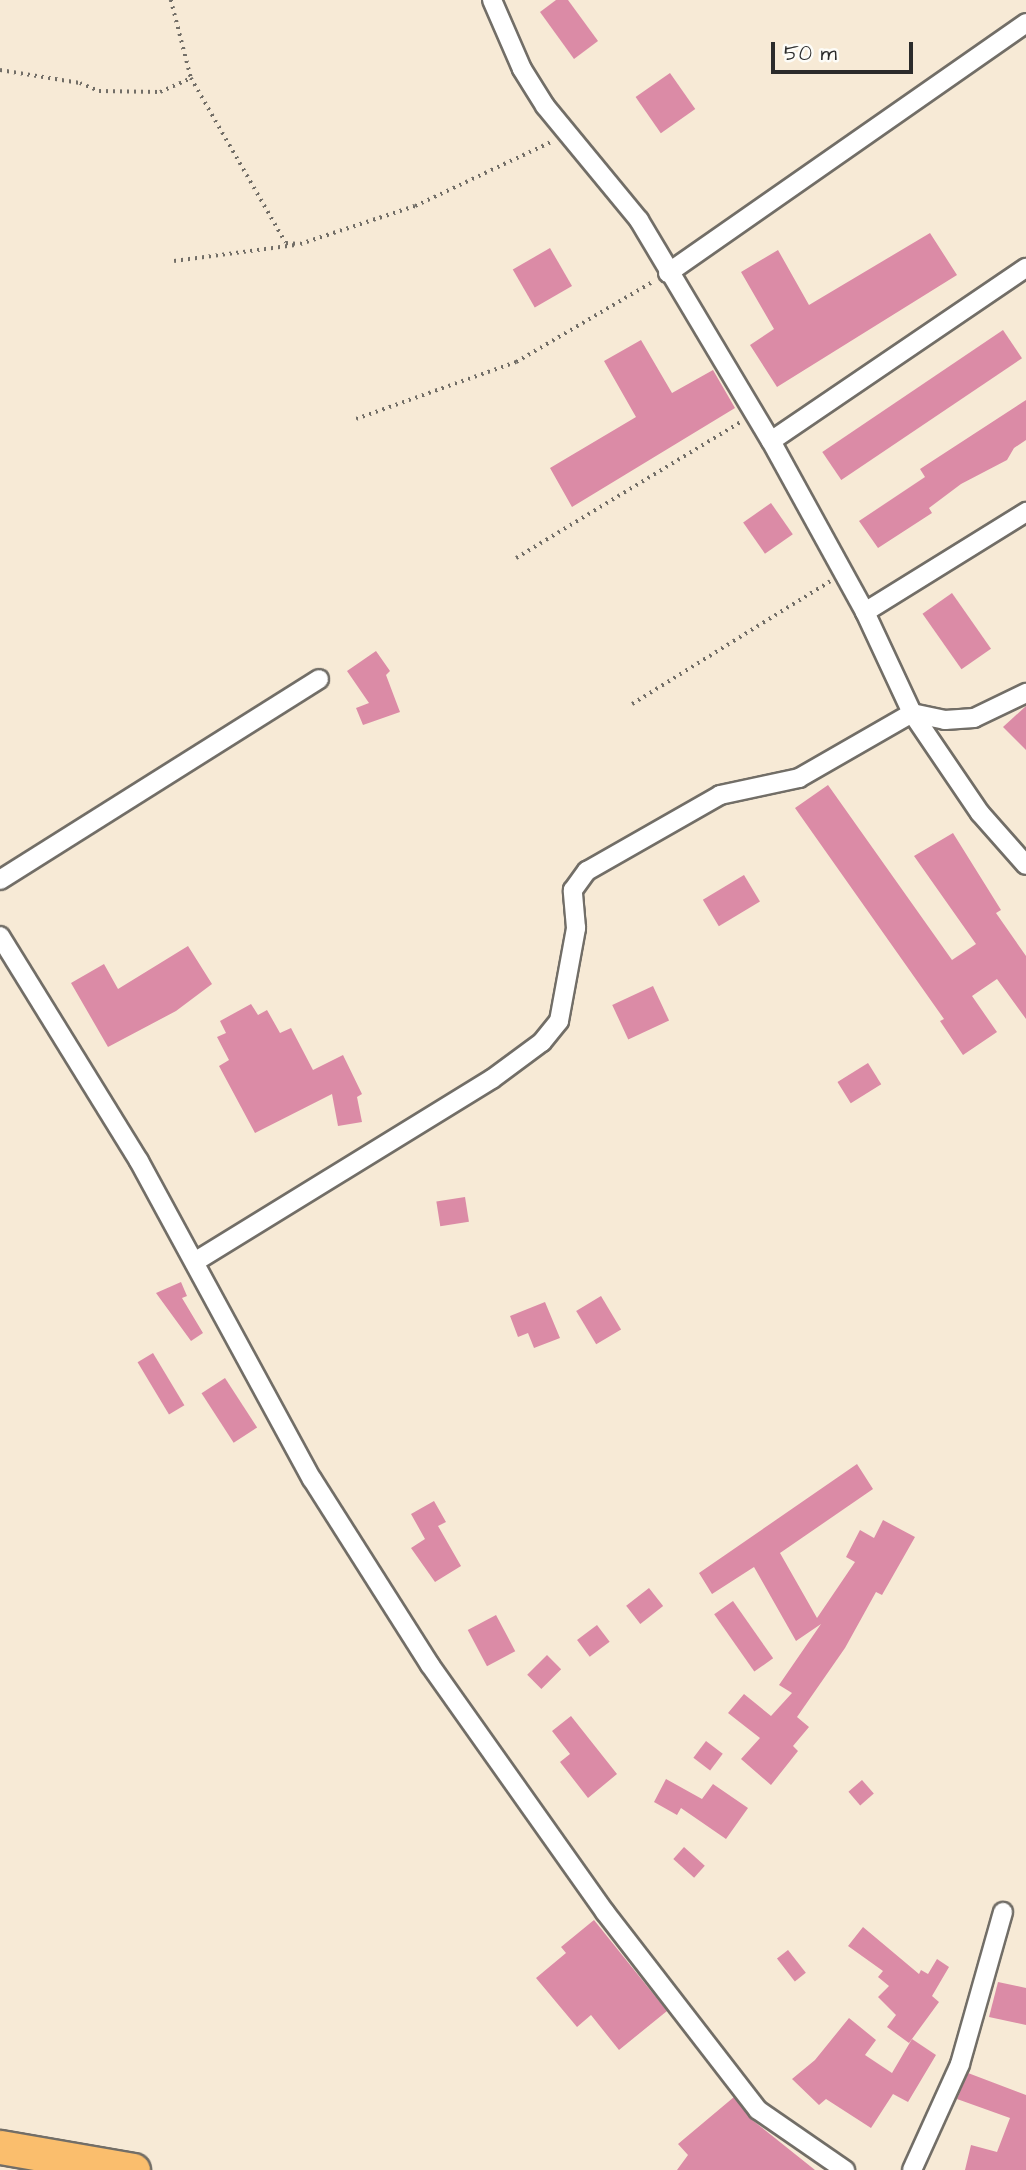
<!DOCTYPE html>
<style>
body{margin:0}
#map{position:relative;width:1026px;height:2170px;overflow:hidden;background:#f7ead6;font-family:"Architects Daughter",sans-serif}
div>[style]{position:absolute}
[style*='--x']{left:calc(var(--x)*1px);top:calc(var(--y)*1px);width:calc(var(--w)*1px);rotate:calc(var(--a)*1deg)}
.building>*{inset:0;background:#db8ba6;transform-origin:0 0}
.path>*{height:3.5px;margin-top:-1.75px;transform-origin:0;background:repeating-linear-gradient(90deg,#726e67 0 2px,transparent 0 7px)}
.roads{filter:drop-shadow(2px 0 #726e67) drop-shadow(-2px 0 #726e67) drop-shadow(0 2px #726e67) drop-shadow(0 -2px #726e67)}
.street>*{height:18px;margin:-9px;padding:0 9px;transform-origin:9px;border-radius:9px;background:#fff}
.highway>*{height:33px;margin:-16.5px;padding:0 16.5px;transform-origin:16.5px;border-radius:16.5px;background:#fabe6d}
span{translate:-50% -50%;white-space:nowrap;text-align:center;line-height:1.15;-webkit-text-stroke:7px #fdfcf7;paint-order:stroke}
.scale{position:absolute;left:771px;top:42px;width:142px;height:32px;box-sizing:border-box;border:4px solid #2b2b2b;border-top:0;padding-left:9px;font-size:21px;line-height:24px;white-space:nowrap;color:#2b2b2b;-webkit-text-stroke:5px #fdfcf7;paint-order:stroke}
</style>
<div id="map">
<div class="building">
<i style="clip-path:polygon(556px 0,568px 0,598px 41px,574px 59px,540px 12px)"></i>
<i style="left:670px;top:73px;width:44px;height:42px;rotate:55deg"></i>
<i style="clip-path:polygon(930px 233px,957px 275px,777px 387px,750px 345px,774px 329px,741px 272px,778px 250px,809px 305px)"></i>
<i style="left:550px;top:248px;width:44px;height:43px;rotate:60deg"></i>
<i style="left:1003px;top:330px;width:34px;height:218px;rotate:56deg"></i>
<i style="clip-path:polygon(641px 340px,672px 393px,713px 370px,735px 408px,572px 507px,550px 468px,636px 417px,604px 361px)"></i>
<i style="clip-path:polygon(1026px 400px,1026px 440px,1014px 448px,1007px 460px,961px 484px,929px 508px,932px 513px,878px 548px,859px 521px,925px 477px,920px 469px)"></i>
<i style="left:771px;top:503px;width:38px;height:34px;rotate:55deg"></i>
<i style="left:952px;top:593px;width:68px;height:36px;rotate:55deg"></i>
<i style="clip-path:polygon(376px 651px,390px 671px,386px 675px,400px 712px,363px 725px,356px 708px,369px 703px,347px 671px)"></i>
<i style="clip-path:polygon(1026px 706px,1026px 750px,1003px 727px)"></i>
<i style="clip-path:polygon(828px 785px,952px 960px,976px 944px,914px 856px,953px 833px,1001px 910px,996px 913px,1026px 956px,1026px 1019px,997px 979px,972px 996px,997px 1032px,963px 1055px,940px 1021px,944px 1019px,795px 808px)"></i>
<i style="left:744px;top:875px;width:31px;height:48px;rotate:59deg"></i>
<i style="clip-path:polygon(188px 946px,212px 984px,176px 1011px,108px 1047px,71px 983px,104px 964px,118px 989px)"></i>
<i style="left:653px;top:986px;width:38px;height:45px;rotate:65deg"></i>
<i style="clip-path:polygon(251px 1004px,258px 1015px,267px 1010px,280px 1033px,291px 1028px,313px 1070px,343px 1055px,362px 1094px,357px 1097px,362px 1122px,338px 1126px,332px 1094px,255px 1133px,219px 1066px,229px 1060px,217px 1037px,226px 1033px,220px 1021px)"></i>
<i style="left:868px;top:1063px;width:25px;height:36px;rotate:58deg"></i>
<i style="left:465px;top:1197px;width:25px;height:29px;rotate:81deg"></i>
<i style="clip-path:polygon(181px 1282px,187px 1296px,182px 1298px,203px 1333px,191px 1341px,156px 1293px)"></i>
<i style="left:601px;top:1296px;width:39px;height:29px;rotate:59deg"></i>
<i style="clip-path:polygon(545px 1302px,560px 1338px,534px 1348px,528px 1333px,518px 1337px,510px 1316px)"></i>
<i style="left:153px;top:1353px;width:61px;height:18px;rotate:59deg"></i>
<i style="left:225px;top:1378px;width:59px;height:28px;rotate:57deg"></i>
<i style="clip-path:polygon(857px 1464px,873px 1489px,780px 1553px,817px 1618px,855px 1562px,846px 1557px,860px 1530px,874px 1538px,883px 1520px,915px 1537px,882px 1595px,876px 1592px,845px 1648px,797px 1717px,809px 1727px,793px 1746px,798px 1751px,771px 1785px,741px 1759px,760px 1738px,728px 1713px,744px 1694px,771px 1716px,792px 1693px,779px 1685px,821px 1624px,796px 1641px,754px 1567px,712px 1594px,699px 1573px)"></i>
<i style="clip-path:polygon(434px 1501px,446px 1522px,438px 1526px,461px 1566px,435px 1582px,411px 1548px,425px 1539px,411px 1514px)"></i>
<i style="left:649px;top:1588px;width:23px;height:29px;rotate:52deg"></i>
<i style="left:733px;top:1601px;width:70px;height:23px;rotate:55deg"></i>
<i style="left:496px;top:1615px;width:41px;height:32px;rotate:62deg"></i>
<i style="left:597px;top:1625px;width:21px;height:25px;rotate:53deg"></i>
<i style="left:547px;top:1655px;width:20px;height:28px;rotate:45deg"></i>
<i style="clip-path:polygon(571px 1716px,617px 1774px,588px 1798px,560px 1762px,570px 1754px,552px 1731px)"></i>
<i style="left:706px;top:1741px;width:21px;height:21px;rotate:37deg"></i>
<i style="clip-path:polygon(666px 1779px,702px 1799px,713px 1784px,748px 1808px,726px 1839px,681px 1808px,677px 1815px,654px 1802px)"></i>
<i style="left:862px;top:1780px;width:18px;height:18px;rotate:49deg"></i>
<i style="left:684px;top:1847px;width:28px;height:16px;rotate:42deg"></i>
<i style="clip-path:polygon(594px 1920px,667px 2011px,619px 2050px,591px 2015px,577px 2027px,536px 1978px,566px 1953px,561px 1947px)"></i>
<i style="clip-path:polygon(863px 1927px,919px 1974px,921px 1970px,928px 1974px,937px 1959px,949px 1967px,932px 1996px,939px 2002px,909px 2043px,887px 2027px,896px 2015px,878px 1997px,889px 1986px,878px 1977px,883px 1971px,848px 1946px)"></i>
<i style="left:788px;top:1950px;width:29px;height:14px;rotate:52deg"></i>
<i style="clip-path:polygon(998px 1982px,1026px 1988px,1026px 2025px,989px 2017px)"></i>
<i style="clip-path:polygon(849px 2018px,876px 2040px,865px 2055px,892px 2073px,912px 2039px,936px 2055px,908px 2102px,893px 2094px,871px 2128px,826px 2099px,819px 2105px,792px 2079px,815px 2060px)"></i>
<i style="clip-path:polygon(968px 2073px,1026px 2095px,1026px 2170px,965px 2170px,971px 2145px,997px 2152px,1010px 2118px,957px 2099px)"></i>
<i style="clip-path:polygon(734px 2097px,751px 2119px,815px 2170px,677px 2170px,688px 2155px,678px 2144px)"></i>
</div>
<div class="path">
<i style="--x:171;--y:0;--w:81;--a:75.6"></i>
<i style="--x:0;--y:70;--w:81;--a:9.2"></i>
<i style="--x:80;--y:83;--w:21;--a:23"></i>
<i style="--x:99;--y:91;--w:61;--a:0.9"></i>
<i style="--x:160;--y:92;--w:34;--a:-24"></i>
<i style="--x:191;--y:78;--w:190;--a:60.1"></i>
<i style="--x:286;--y:243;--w:14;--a:4"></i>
<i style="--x:300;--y:244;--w:121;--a:-18.3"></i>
<i style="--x:415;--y:206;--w:150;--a:-25.2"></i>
<i style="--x:174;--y:261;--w:122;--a:-7.5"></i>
<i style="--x:356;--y:419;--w:170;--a:-19.6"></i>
<i style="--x:516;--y:362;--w:160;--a:-30.4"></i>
<i style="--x:516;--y:558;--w:263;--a:-31.2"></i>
<i style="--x:632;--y:704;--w:233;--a:-31.8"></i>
</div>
<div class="roads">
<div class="street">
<i style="--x:492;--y:0;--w:75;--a:66.5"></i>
<i style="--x:522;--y:69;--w:44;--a:58.1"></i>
<i style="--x:545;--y:106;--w:148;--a:50.5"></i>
<i style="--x:639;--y:220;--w:257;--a:59.2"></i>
<i style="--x:771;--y:441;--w:195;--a:61.2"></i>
<i style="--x:865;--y:612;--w:111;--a:65"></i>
<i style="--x:912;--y:713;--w:121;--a:55.8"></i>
<i style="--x:980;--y:813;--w:69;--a:48.5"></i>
<i style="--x:668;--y:273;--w:437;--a:-34.9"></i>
<i style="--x:771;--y:441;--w:308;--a:-34.2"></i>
<i style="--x:865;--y:612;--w:190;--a:-31.8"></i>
<i style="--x:0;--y:880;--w:377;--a:-32.2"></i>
<i style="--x:0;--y:936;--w:264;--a:58.3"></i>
<i style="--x:139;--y:1161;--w:362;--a:61.5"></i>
<i style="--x:312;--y:1479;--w:220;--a:57.6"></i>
<i style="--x:430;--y:1665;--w:303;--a:54.7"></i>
<i style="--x:605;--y:1912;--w:250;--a:52.3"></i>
<i style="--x:758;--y:2110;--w:106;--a:34.6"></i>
<i style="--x:196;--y:1261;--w:347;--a:-31.6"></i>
<i style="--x:492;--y:1079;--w:62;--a:-36.5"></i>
<i style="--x:542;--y:1042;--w:27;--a:-51"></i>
<i style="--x:559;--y:1021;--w:95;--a:-79.6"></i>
<i style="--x:576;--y:928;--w:38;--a:-95"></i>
<i style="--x:573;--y:890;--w:24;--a:-54"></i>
<i style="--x:587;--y:871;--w:153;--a:-29.7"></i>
<i style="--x:720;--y:795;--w:81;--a:-12.1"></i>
<i style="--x:799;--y:778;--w:130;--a:-29.9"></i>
<i style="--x:912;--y:713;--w:34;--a:12"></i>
<i style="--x:945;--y:720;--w:29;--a:-4"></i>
<i style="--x:974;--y:718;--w:58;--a:-25.7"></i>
<i style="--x:912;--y:2170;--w:116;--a:-65.6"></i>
<i style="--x:960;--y:2064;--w:158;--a:-74.2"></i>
</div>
<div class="highway">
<i style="--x:0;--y:2147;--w:135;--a:9.8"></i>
</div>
</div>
<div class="scale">50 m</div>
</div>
